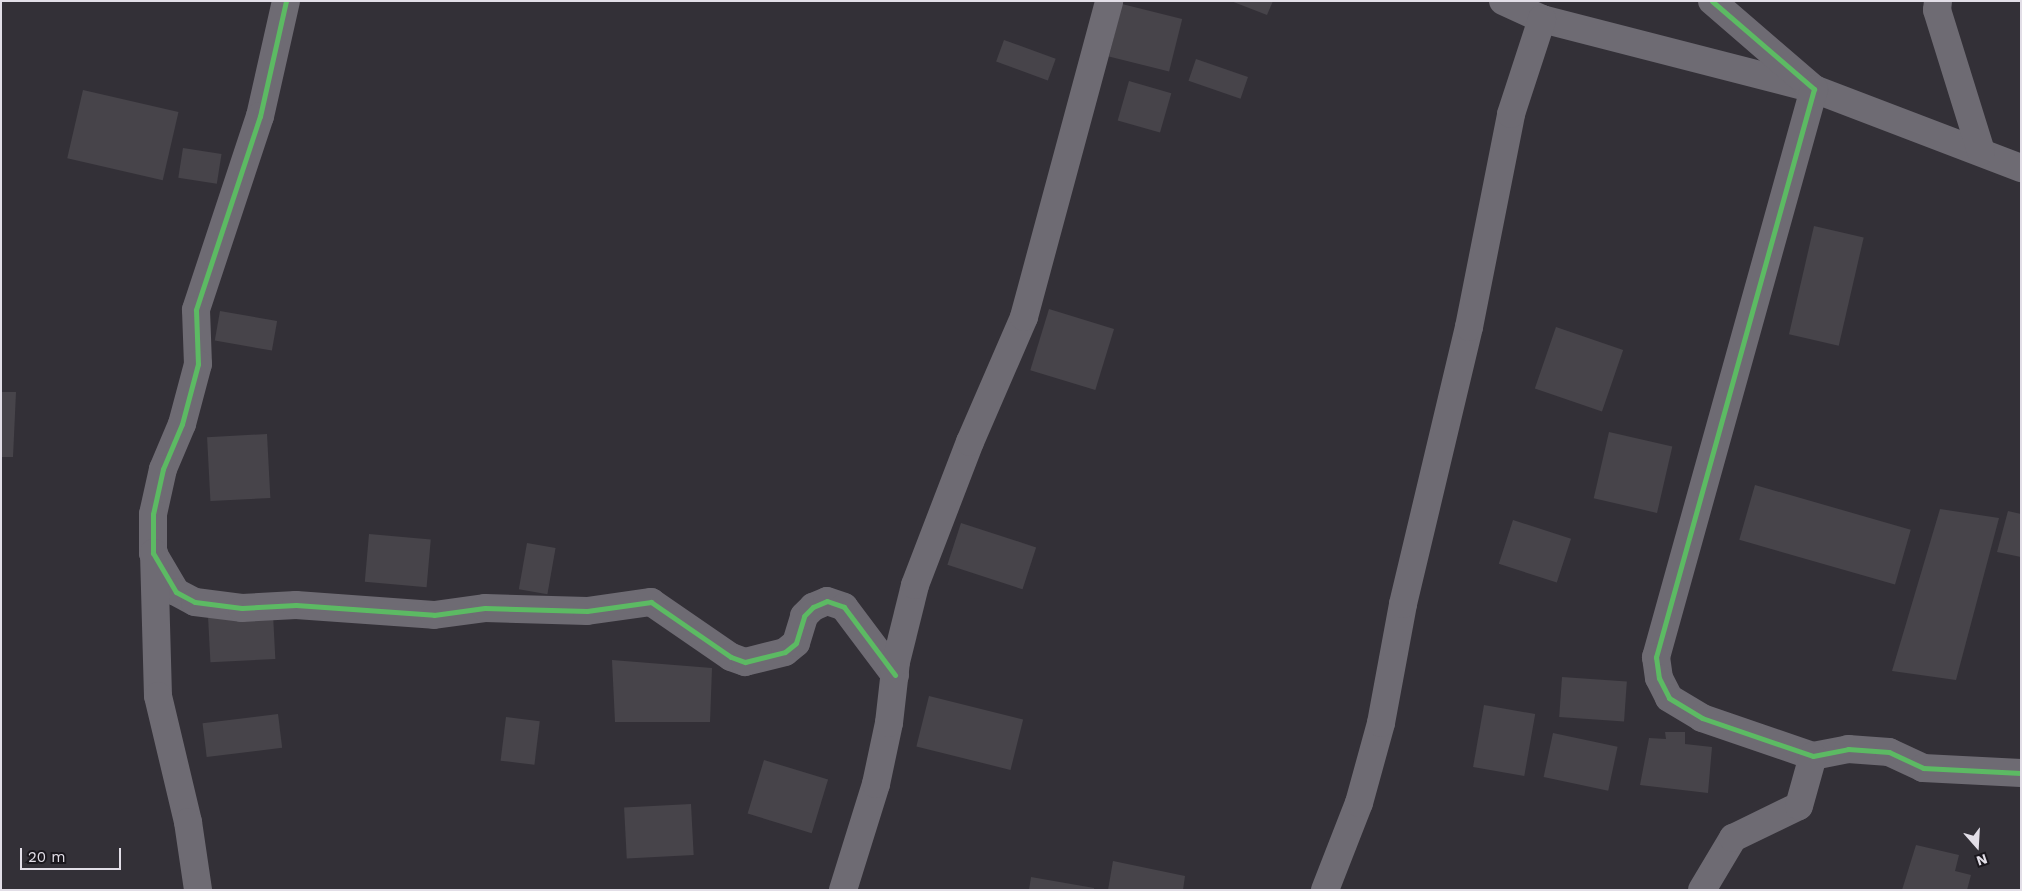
<!DOCTYPE html>
<style>
body{margin:0}
#map{position:relative;width:2022px;height:891px;overflow:hidden;background:#333037;font-family:"Work Sans",sans-serif}
div>[style]{position:absolute}
[style*='--x']{left:calc(var(--x)*1px);top:calc(var(--y)*1px);width:calc(var(--w)*1px);rotate:calc(var(--a)*1deg)}
.building>*{inset:0;background:#47444a;transform-origin:0 0}
.minor>*{height:28px;margin:-14px;padding:0 14px;transform-origin:14px;border-radius:14px;background:#6e6b73}
.cycleway>*{height:5px;margin:-2.5px;padding:0 2.5px;transform-origin:2.5px;border-radius:2.5px;background:#5cba63}
span{translate:-50% -50%;white-space:nowrap;text-align:center;line-height:1.15;-webkit-text-stroke:4px #1a171d;paint-order:stroke}
.frame{position:absolute;inset:0;border:2px solid #e2dee7;pointer-events:none}
.north{position:absolute;left:1952px;top:821px;width:50px;height:50px;-webkit-text-stroke:4px #1a171d;paint-order:stroke;rotate:161deg;font-size:14px;font-weight:700;line-height:20px;text-align:center;color:#e2dee7}
.north::after{content:'';display:block;margin:auto;width:18px;height:22px;background:#e2dee7;clip-path:polygon(50% 0,100% 100%,50% 72%,0 100%)}
.scale{position:absolute;left:20px;top:848px;width:101px;height:22px;box-sizing:border-box;border:2px solid #e2dee7;border-top:0;padding-left:6px;font-size:15px;line-height:18px;white-space:nowrap;color:#e2dee7;-webkit-text-stroke:4px #1a171d;paint-order:stroke}
</style>
<div id="map">
<div class="building">
<i style="clip-path:polygon(1231px 1px,1273px 1px,1267px 15px)"></i>
<i style="left:1122px;top:4px;width:62px;height:54px;rotate:14deg"></i>
<i style="left:1004px;top:40px;width:55px;height:23px;rotate:20deg"></i>
<i style="left:1196px;top:59px;width:55px;height:23px;rotate:19deg"></i>
<i style="left:1129px;top:81px;width:44px;height:41px;rotate:16deg"></i>
<i style="left:83px;top:90px;width:98px;height:70px;rotate:13deg"></i>
<i style="left:183px;top:148px;width:39px;height:30px;rotate:9deg"></i>
<i style="left:1814px;top:226px;width:51px;height:111px;rotate:13deg"></i>
<i style="left:1049px;top:309px;width:68px;height:64px;rotate:17deg"></i>
<i style="left:220px;top:311px;width:58px;height:30px;rotate:10deg"></i>
<i style="left:1556px;top:327px;width:71px;height:65px;rotate:19deg"></i>
<i style="clip-path:polygon(1px 392px,16px 392px,13px 457px,1px 457px)"></i>
<i style="left:1609px;top:432px;width:65px;height:68px;rotate:13deg"></i>
<i style="left:267px;top:434px;width:64px;height:60px;rotate:87deg"></i>
<i style="left:1755px;top:485px;width:162px;height:57px;rotate:16deg"></i>
<i style="clip-path:polygon(1940px 509px,1999px 518px,1956px 680px,1892px 671px)"></i>
<i style="clip-path:polygon(2008px 511px,2021px 514px,2021px 557px,1997px 552px)"></i>
<i style="left:1513px;top:520px;width:61px;height:46px;rotate:18deg"></i>
<i style="left:961px;top:523px;width:79px;height:44px;rotate:18deg"></i>
<i style="left:369px;top:534px;width:62px;height:48px;rotate:5deg"></i>
<i style="left:527px;top:543px;width:29px;height:47px;rotate:10deg"></i>
<i style="left:273px;top:614px;width:45px;height:65px;rotate:87deg"></i>
<i style="clip-path:polygon(612px 660px,712px 668px,710px 722px,615px 722px)"></i>
<i style="left:1562px;top:677px;width:65px;height:40px;rotate:4deg"></i>
<i style="left:929px;top:696px;width:97px;height:52px;rotate:14deg"></i>
<i style="left:1484px;top:705px;width:52px;height:63px;rotate:10deg"></i>
<i style="left:278px;top:714px;width:34px;height:76px;rotate:83deg"></i>
<i style="left:506px;top:717px;width:34px;height:44px;rotate:7deg"></i>
<i style="clip-path:polygon(1665px 732px,1685px 732px,1685px 744px,1712px 747px,1708px 793px,1640px 785px,1649px 738px,1666px 739px)"></i>
<i style="left:1553px;top:733px;width:66px;height:45px;rotate:12deg"></i>
<i style="left:764px;top:760px;width:67px;height:56px;rotate:17deg"></i>
<i style="left:691px;top:804px;width:51px;height:67px;rotate:87deg"></i>
<i style="clip-path:polygon(1916px 845px,1959px 855px,1955px 871px,1971px 875px,1967px 890px,1902px 890px)"></i>
<i style="clip-path:polygon(1113px 861px,1185px 876px,1183px 890px,1108px 890px)"></i>
<i style="clip-path:polygon(1031px 877px,1094px 888px,1094px 890px,1029px 890px)"></i>
</div>
<div class="minor">
<i style="--x:286;--y:1;--w:118;--a:102.7"></i>
<i style="--x:260;--y:116;--w:204;--a:108.3"></i>
<i style="--x:196;--y:310;--w:54;--a:87.9"></i>
<i style="--x:198;--y:364;--w:62;--a:104.9"></i>
<i style="--x:182;--y:424;--w:49;--a:112.9"></i>
<i style="--x:163;--y:469;--w:46;--a:102.5"></i>
<i style="--x:153;--y:514;--w:39;--a:90"></i>
<i style="--x:153;--y:553;--w:45;--a:59.5"></i>
<i style="--x:176;--y:592;--w:21;--a:28"></i>
<i style="--x:195;--y:602;--w:47;--a:7.3"></i>
<i style="--x:242;--y:608;--w:54;--a:-3.2"></i>
<i style="--x:296;--y:605;--w:138;--a:4.1"></i>
<i style="--x:434;--y:615;--w:51;--a:-7.8"></i>
<i style="--x:485;--y:608;--w:102;--a:1.7"></i>
<i style="--x:587;--y:611;--w:65;--a:-8"></i>
<i style="--x:651;--y:602;--w:97;--a:34.5"></i>
<i style="--x:731;--y:657;--w:15;--a:20"></i>
<i style="--x:745;--y:662;--w:41;--a:-14"></i>
<i style="--x:785;--y:652;--w:14;--a:-39"></i>
<i style="--x:796;--y:643;--w:28;--a:-73"></i>
<i style="--x:804;--y:616;--w:13;--a:-45"></i>
<i style="--x:813;--y:607;--w:15;--a:-23"></i>
<i style="--x:827;--y:601;--w:18;--a:19"></i>
<i style="--x:844;--y:607;--w:85;--a:53.1"></i>
<i style="--x:1503;--y:1;--w:43;--a:24.8"></i>
<i style="--x:1542;--y:19;--w:281;--a:14.4"></i>
<i style="--x:1814;--y:89;--w:222;--a:20.9"></i>
<i style="--x:1712;--y:1;--w:135;--a:40.8"></i>
<i style="--x:1814;--y:89;--w:590;--a:105.54"></i>
<i style="--x:1656;--y:657;--w:21;--a:82"></i>
<i style="--x:1659;--y:678;--w:22;--a:63"></i>
<i style="--x:1669;--y:698;--w:39;--a:31"></i>
<i style="--x:1702;--y:718;--w:117;--a:18.9"></i>
<i style="--x:1813;--y:756;--w:36;--a:-11"></i>
<i style="--x:1848;--y:749;--w:41;--a:4.2"></i>
<i style="--x:1889;--y:752;--w:38;--a:25"></i>
<i style="--x:1923;--y:768;--w:98;--a:2.9"></i>
<i style="--x:1938;--y:1;--w:9;--a:96"></i>
<i style="--x:1937;--y:10;--w:148;--a:72.7"></i>
<i style="--x:154;--y:553;--w:143;--a:88.4"></i>
<i style="--x:158;--y:696;--w:130;--a:76.6"></i>
<i style="--x:188;--y:822;--w:69;--a:81.6"></i>
<i style="--x:843;--y:890;--w:111;--a:-72.7"></i>
<i style="--x:876;--y:784;--w:62;--a:-78"></i>
<i style="--x:889;--y:723;--w:61;--a:-83.5"></i>
<i style="--x:896;--y:662;--w:79;--a:-76.1"></i>
<i style="--x:915;--y:585;--w:153;--a:-69"></i>
<i style="--x:970;--y:442;--w:136;--a:-66.6"></i>
<i style="--x:1024;--y:317;--w:327;--a:-74.9"></i>
<i style="--x:1325;--y:890;--w:93;--a:-68.7"></i>
<i style="--x:1359;--y:803;--w:83;--a:-74.6"></i>
<i style="--x:1381;--y:723;--w:121;--a:-79.5"></i>
<i style="--x:1403;--y:604;--w:285;--a:-76.6"></i>
<i style="--x:1469;--y:327;--w:217;--a:-78.8"></i>
<i style="--x:1511;--y:114;--w:100;--a:-71.9"></i>
<i style="--x:1702;--y:890;--w:61;--a:-59.2"></i>
<i style="--x:1733;--y:838;--w:73;--a:-25.9"></i>
<i style="--x:1799;--y:806;--w:52;--a:-74.4"></i>
</div>
<div class="cycleway">
<i style="--x:286;--y:1;--w:118;--a:102.7"></i>
<i style="--x:260;--y:116;--w:204;--a:108.3"></i>
<i style="--x:196;--y:310;--w:54;--a:87.9"></i>
<i style="--x:198;--y:364;--w:62;--a:104.9"></i>
<i style="--x:182;--y:424;--w:49;--a:112.9"></i>
<i style="--x:163;--y:469;--w:46;--a:102.5"></i>
<i style="--x:153;--y:514;--w:39;--a:90"></i>
<i style="--x:153;--y:553;--w:45;--a:59.5"></i>
<i style="--x:176;--y:592;--w:21;--a:28"></i>
<i style="--x:195;--y:602;--w:47;--a:7.3"></i>
<i style="--x:242;--y:608;--w:54;--a:-3.2"></i>
<i style="--x:296;--y:605;--w:138;--a:4.1"></i>
<i style="--x:434;--y:615;--w:51;--a:-7.8"></i>
<i style="--x:485;--y:608;--w:102;--a:1.7"></i>
<i style="--x:587;--y:611;--w:65;--a:-8"></i>
<i style="--x:651;--y:602;--w:97;--a:34.5"></i>
<i style="--x:731;--y:657;--w:15;--a:20"></i>
<i style="--x:745;--y:662;--w:41;--a:-14"></i>
<i style="--x:785;--y:652;--w:14;--a:-39"></i>
<i style="--x:796;--y:643;--w:28;--a:-73"></i>
<i style="--x:804;--y:616;--w:13;--a:-45"></i>
<i style="--x:813;--y:607;--w:15;--a:-23"></i>
<i style="--x:827;--y:601;--w:18;--a:19"></i>
<i style="--x:844;--y:607;--w:85;--a:53.1"></i>
<i style="--x:1712;--y:1;--w:135;--a:40.8"></i>
<i style="--x:1814;--y:89;--w:590;--a:105.54"></i>
<i style="--x:1656;--y:657;--w:21;--a:82"></i>
<i style="--x:1659;--y:678;--w:22;--a:63"></i>
<i style="--x:1669;--y:698;--w:39;--a:31"></i>
<i style="--x:1702;--y:718;--w:117;--a:18.9"></i>
<i style="--x:1813;--y:756;--w:36;--a:-11"></i>
<i style="--x:1848;--y:749;--w:41;--a:4.2"></i>
<i style="--x:1889;--y:752;--w:38;--a:25"></i>
<i style="--x:1923;--y:768;--w:98;--a:2.9"></i>
</div>
<div class="frame"></div>
<div class="north">N</div>
<div class="scale">20 m</div>
</div>
